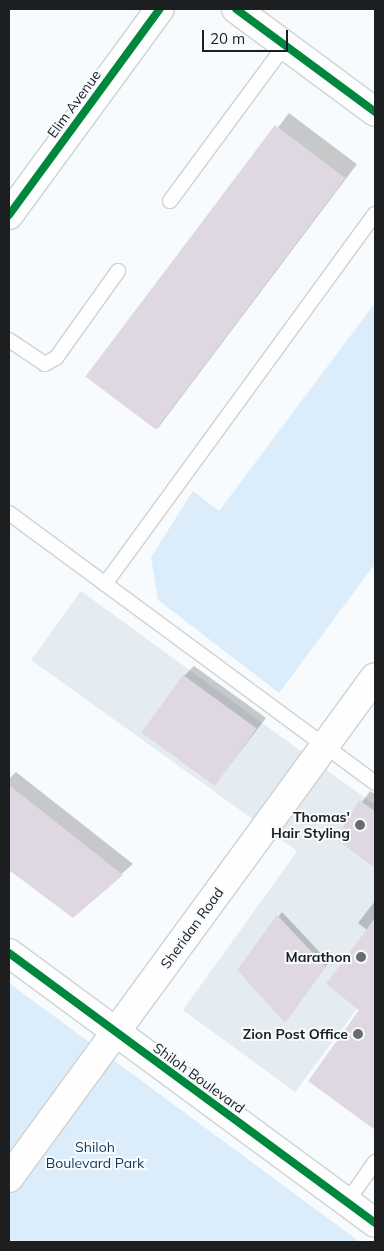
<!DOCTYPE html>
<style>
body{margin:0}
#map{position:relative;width:384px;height:1251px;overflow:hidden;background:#f8fbfd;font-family:Mulish,sans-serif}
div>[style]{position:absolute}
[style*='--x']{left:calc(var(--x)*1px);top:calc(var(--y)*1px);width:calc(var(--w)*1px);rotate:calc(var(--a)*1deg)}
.built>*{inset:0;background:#e4ecf2}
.green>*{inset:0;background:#dbecfb}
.shadow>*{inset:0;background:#0003;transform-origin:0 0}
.building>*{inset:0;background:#dfd8e3;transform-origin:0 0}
.roads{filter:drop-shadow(1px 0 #cfd2d3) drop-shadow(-1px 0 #cfd2d3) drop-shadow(0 1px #cfd2d3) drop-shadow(0 -1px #cfd2d3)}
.lane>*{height:14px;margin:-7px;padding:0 7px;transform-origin:7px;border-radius:7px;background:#fefeff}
.street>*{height:28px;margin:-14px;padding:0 14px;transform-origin:14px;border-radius:14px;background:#fefeff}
.primary>*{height:28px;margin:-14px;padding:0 14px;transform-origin:14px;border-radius:14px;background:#fefeff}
.cycleway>*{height:8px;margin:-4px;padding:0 4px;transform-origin:4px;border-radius:4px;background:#00873e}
.dots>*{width:14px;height:14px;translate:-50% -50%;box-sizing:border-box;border:2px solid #f7fbfe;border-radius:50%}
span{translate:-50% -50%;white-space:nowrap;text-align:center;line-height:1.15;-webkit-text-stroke:4px #f7fbfe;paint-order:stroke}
.street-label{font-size:14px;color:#1c1e20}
.poi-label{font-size:14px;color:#1c1e20;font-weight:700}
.right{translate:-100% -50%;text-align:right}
.park-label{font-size:14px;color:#0f3959}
.frame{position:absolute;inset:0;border:10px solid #1c1e20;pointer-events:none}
.scale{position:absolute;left:202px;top:30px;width:86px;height:22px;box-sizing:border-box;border:2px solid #1c1e20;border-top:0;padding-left:6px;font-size:15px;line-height:18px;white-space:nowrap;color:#1c1e20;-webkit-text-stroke:4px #f7fbfe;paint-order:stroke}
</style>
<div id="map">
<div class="built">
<i style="clip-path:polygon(81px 591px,375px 805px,375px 985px,295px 1092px,183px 1010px,297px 851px,31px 660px)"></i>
</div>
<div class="green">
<i style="clip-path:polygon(375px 303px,375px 564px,279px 693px,158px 600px,151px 557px,193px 491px,219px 511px)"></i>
<i style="clip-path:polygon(9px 983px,360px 1242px,9px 1242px)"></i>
</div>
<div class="shadow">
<i style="left:289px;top:113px;width:85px;height:331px;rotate:37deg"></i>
<i style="clip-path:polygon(194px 666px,266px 718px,215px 784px,184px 676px)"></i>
<i style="clip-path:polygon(16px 772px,133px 864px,73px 916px,9px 869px,9px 779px)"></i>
<i style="clip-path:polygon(370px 791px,375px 794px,375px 867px,337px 838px)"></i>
<i style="clip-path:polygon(375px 901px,375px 1128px,310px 1081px,361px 1009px,367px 930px,358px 923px)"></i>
<i style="clip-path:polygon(282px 912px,329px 962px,289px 1017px,239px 970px)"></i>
</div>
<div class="building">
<i style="left:275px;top:125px;width:88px;height:315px;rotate:37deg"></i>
<i style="left:183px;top:675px;width:91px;height:71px;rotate:36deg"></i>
<i style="clip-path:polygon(9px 785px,123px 875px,73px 918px,9px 870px)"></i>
<i style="clip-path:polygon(359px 800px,375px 811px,375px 868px,336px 839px)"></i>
<i style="clip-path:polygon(277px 915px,326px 967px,285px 1023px,237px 970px)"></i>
<i style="clip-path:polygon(375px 918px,375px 1130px,308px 1081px,359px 1010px,326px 984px)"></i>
</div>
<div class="roads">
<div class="lane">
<i style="--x:170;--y:201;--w:194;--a:-53.6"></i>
<i style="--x:9;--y:340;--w:43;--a:33.7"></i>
<i style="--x:45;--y:364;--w:13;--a:-29"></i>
<i style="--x:56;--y:358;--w:107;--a:-54.5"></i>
<i style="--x:9;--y:513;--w:455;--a:36.4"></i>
<i style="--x:105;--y:584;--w:458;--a:-53.9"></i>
<i style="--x:347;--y:1202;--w:49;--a:-55"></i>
</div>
<div class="street">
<i style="--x:236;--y:9;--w:173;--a:36.5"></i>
<i style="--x:9;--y:215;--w:255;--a:-53.8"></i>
<i style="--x:9;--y:953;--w:455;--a:36.4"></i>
</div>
<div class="primary">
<i style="--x:9;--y:1178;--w:620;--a:-53.85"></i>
</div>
</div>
<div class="cycleway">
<i style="--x:236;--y:9;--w:173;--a:36.5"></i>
<i style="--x:9;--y:215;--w:255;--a:-53.8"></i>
<i style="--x:9;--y:953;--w:455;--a:36.4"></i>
</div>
<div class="dots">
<i style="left:360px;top:825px;background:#696b6d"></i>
<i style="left:361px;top:957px;background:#696b6d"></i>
<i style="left:358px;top:1034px;background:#696b6d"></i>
</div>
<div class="street-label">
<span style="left:74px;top:104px;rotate:-54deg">Elim Avenue</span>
<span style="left:192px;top:928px;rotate:-54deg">Sheridan Road</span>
<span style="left:199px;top:1078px;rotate:36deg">Shiloh Boulevard</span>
</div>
<div class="poi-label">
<span class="right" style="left:350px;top:825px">Thomas'<br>Hair Styling</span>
<span class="right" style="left:351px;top:957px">Marathon</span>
<span class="right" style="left:348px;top:1034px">Zion Post Office</span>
</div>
<div class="park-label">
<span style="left:95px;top:1155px">Shiloh<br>Boulevard Park</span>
</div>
<div class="frame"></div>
<div class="scale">20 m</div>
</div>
